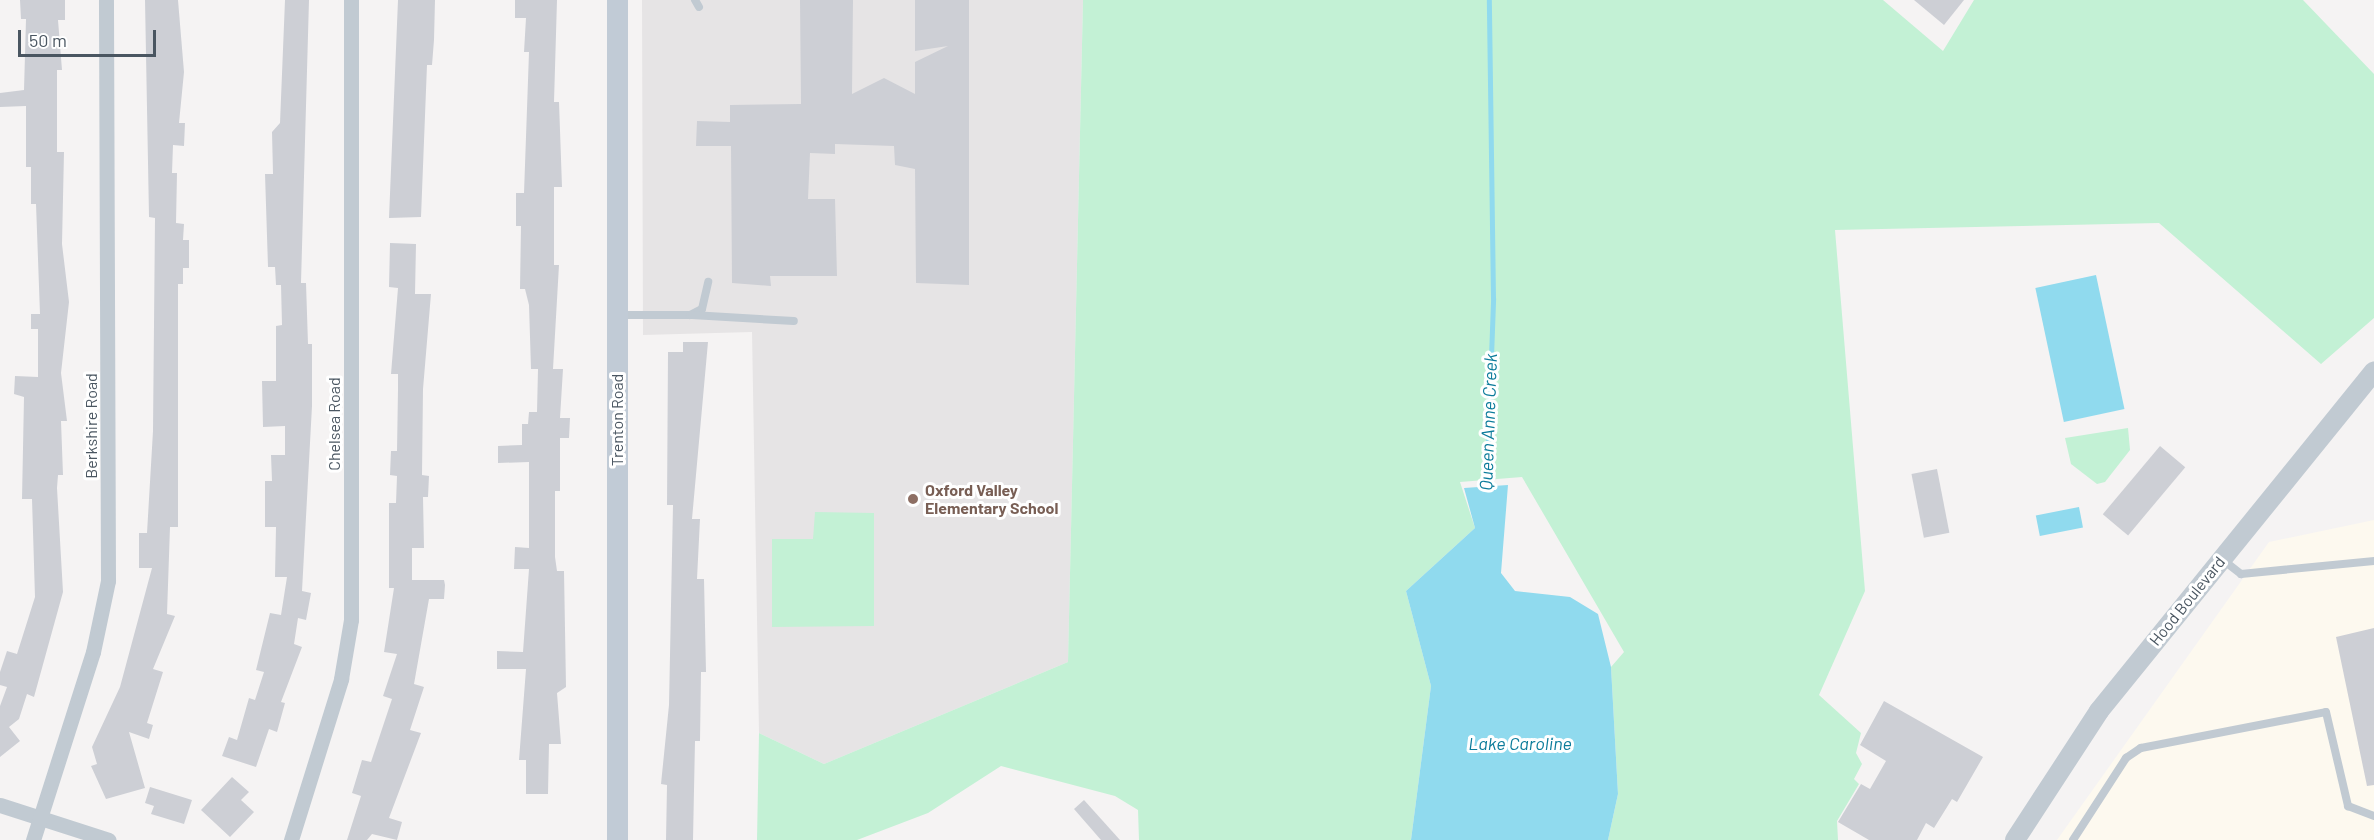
<!DOCTYPE html>
<style>
body{margin:0}
#map{position:relative;width:2374px;height:840px;overflow:hidden;background:#f5f3f3;font-family:Barlow,sans-serif}
div>[style]{position:absolute}
[style*='--x']{left:calc(var(--x)*1px);top:calc(var(--y)*1px);width:calc(var(--w)*1px);rotate:calc(var(--a)*1deg)}
.commercial>*{inset:0;background:#fdf9ef}
.education>*{inset:0;background:#e6e4e5}
.green>*{inset:0;background:#c3f1d5}
.water>*{inset:0;background:#90daee;transform-origin:0 0}
.stream>*{height:5px;margin:-2.5px;padding:0 2.5px;transform-origin:2.5px;border-radius:2.5px;background:#90daee}
.building>*{inset:0;background:#cdcfd5;transform-origin:0 0}
.service>*{height:8px;margin:-4px;padding:0 4px;transform-origin:4px;border-radius:4px;background:#c1cad2}
.minor>*{height:15px;margin:-7.5px;padding:0 7.5px;transform-origin:7.5px;border-radius:7.5px;background:#c1cad2}
.tertiary>*{height:20px;margin:-10px;padding:0 10px;transform-origin:10px;border-radius:10px;background:#c1cad2}
.secondary>*{height:21px;margin:-10.5px;padding:0 10.5px;transform-origin:10.5px;border-radius:10.5px;background:#c1cbd6}
.dots>*{width:16px;height:16px;translate:-50% -50%;box-sizing:border-box;border:3px solid #fff;border-radius:50%}
span{translate:-50% -50%;white-space:nowrap;text-align:center;line-height:1.15;-webkit-text-stroke:6px #fff;paint-order:stroke}
.street-label{font-size:16px;color:#4a5661}
.education-label{font-size:16px;color:#785e54;font-weight:700}
.left{translate:0 -50%;text-align:left}
.water-label{font-size:18px;color:#0c7c9b;font-style:italic}
.scale{position:absolute;left:18px;top:30px;width:138px;height:27px;box-sizing:border-box;border:3px solid #4a5661;border-top:0;padding-left:8px;font-size:18px;line-height:21px;white-space:nowrap;color:#4a5661;-webkit-text-stroke:4px #fff;paint-order:stroke}
</style>
<div id="map">
<div class="commercial">
<i style="clip-path:polygon(2374px 520px,2374px 840px,2057px 840px,2269px 542px)"></i>
</div>
<div class="education">
<i style="clip-path:polygon(642px 0,1083px 0,1068px 662px,824px 764px,759px 733px,752px 332px,643px 335px)"></i>
</div>
<div class="green">
<i style="clip-path:polygon(1083px 0,1883px 0,1943px 51px,1974px 0,2303px 0,2374px 74px,2374px 318px,2321px 364px,2159px 223px,1835px 230px,1865px 591px,1819px 695px,1861px 733px,1856px 753px,1862px 764px,1854px 779px,1859px 784px,1837px 821px,1838px 840px,1608px 840px,1618px 794px,1611px 667px,1624px 652px,1522px 477px,1460px 482px,1475px 528px,1406px 591px,1431px 686px,1411px 840px,1139px 840px,1138px 810px,1115px 796px,1001px 766px,928px 813px,857px 840px,757px 840px,759px 733px,824px 764px,1068px 662px)"></i>
<i style="clip-path:polygon(2128px 428px,2130px 450px,2105px 482px,2097px 484px,2071px 464px,2065px 438px)"></i>
<i style="clip-path:polygon(815px 512px,874px 513px,874px 626px,772px 627px,772px 539px,813px 539px)"></i>
</div>
<div class="water">
<i style="left:2096px;top:275px;width:137px;height:62px;rotate:78deg"></i>
<i style="clip-path:polygon(1508px 485px,1501px 573px,1515px 591px,1570px 597px,1598px 614px,1611px 667px,1618px 794px,1608px 840px,1411px 840px,1431px 686px,1406px 591px,1475px 528px,1464px 488px)"></i>
<i style="left:2079px;top:507px;width:21px;height:44px;rotate:79deg"></i>
</div>
<div class="stream">
<i style="--x:1486;--y:493;--w:195;--a:-87.9"></i>
<i style="--x:1493;--y:298;--w:298;--a:-90.8"></i>
</div>
<div class="building">
<i style="clip-path:polygon(20px 0,65px 0,65px 20px,58px 20px,62px 70px,57px 70px,57px 152px,64px 152px,62px 244px,69px 302px,61px 373px,67px 421px,61px 421px,63px 475px,58px 475px,57px 488px,63px 592px,34px 697px,27px 694px,19px 719px,9px 727px,20px 741px,0 757px,0 706px,7px 687px,0 685px,0 672px,7px 651px,17px 654px,35px 597px,32px 499px,22px 499px,24px 397px,14px 394px,15px 376px,38px 377px,38px 329px,31px 329px,31px 314px,40px 314px,36px 204px,31px 204px,31px 167px,26px 167px,26px 106px,0 107px,0 93px,24px 90px,26px 19px,21px 19px)"></i>
<i style="clip-path:polygon(145px 0,178px 0,184px 72px,179px 123px,185px 123px,184px 146px,173px 145px,172px 173px,177px 173px,176px 223px,184px 224px,183px 240px,189px 240px,189px 268px,183px 268px,183px 284px,178px 284px,178px 527px,170px 527px,167px 614px,175px 616px,153px 669px,163px 672px,147px 723px,153px 725px,149px 739px,129px 732px,145px 788px,106px 799px,91px 766px,97px 764px,92px 747px,120px 687px,152px 568px,139px 568px,139px 533px,147px 533px,153px 431px,155px 218px,149px 217px)"></i>
<i style="clip-path:polygon(285px 0,309px 0,301px 283px,306px 283px,308px 344px,312px 344px,312px 406px,302px 591px,311px 593px,306px 620px,298px 618px,294px 644px,302px 647px,281px 702px,285px 703px,277px 732px,269px 729px,256px 767px,222px 756px,229px 737px,237px 740px,249px 698px,255px 700px,264px 672px,256px 670px,270px 613px,281px 615px,287px 577px,275px 577px,276px 527px,265px 527px,265px 481px,272px 481px,271px 455px,285px 455px,285px 426px,263px 427px,262px 381px,276px 381px,276px 326px,282px 325px,281px 285px,276px 285px,275px 267px,268px 267px,265px 174px,273px 174px,272px 132px,280px 123px)"></i>
<i style="clip-path:polygon(398px 0,435px 0,434px 40px,432px 65px,427px 65px,421px 217px,389px 218px)"></i>
<i style="clip-path:polygon(515px 0,557px 0,554px 102px,559px 102px,562px 187px,554px 187px,554px 265px,559px 265px,553px 369px,563px 369px,560px 418px,570px 418px,569px 438px,560px 438px,560px 491px,555px 491px,555px 557px,557px 571px,564px 571px,566px 687px,557px 693px,561px 744px,549px 744px,548px 794px,526px 794px,526px 760px,519px 760px,526px 669px,497px 669px,497px 651px,523px 652px,529px 569px,514px 569px,515px 547px,529px 548px,529px 462px,498px 463px,498px 446px,522px 445px,522px 424px,528px 424px,529px 412px,537px 412px,538px 369px,531px 369px,529px 305px,525px 289px,520px 289px,521px 226px,516px 226px,516px 193px,524px 193px,529px 52px,524px 52px,526px 18px,515px 18px)"></i>
<i style="clip-path:polygon(800px 0,853px 0,852px 94px,884px 78px,915px 94px,915px 62px,948px 46px,915px 51px,915px 0,969px 0,969px 285px,916px 283px,915px 169px,895px 165px,894px 146px,835px 144px,835px 154px,810px 153px,808px 199px,835px 199px,837px 276px,770px 276px,771px 286px,732px 283px,731px 146px,696px 146px,697px 121px,730px 122px,730px 105px,801px 104px)"></i>
<i style="clip-path:polygon(1914px 0,1964px 0,1944px 25px)"></i>
<i style="clip-path:polygon(390px 243px,416px 244px,415px 294px,431px 294px,423px 389px,422px 475px,429px 476px,428px 497px,423px 497px,424px 548px,412px 548px,412px 580px,444px 580px,445px 585px,444px 599px,429px 599px,414px 684px,424px 687px,410px 730px,421px 733px,389px 818px,402px 822px,397px 840px,372px 834px,367px 840px,347px 840px,361px 796px,352px 793px,362px 760px,371px 762px,392px 699px,383px 696px,397px 654px,384px 652px,394px 588px,389px 588px,389px 503px,396px 503px,397px 476px,390px 475px,391px 451px,397px 451px,398px 389px,398px 374px,391px 374px,398px 288px,389px 287px)"></i>
<i style="clip-path:polygon(683px 342px,708px 342px,692px 519px,700px 519px,697px 579px,704px 579px,706px 672px,701px 672px,700px 741px,695px 741px,693px 840px,666px 840px,667px 785px,661px 784px,669px 705px,673px 505px,667px 505px,668px 352px,683px 352px)"></i>
<i style="left:2160px;top:446px;width:33px;height:89px;rotate:40deg"></i>
<i style="left:1937px;top:469px;width:65px;height:26px;rotate:79deg"></i>
<i style="clip-path:polygon(2374px 628px,2374px 785px,2367px 786px,2336px 637px)"></i>
<i style="clip-path:polygon(1884px 701px,1983px 757px,1957px 802px,1952px 799px,1934px 828px,1926px 823px,1917px 840px,1869px 840px,1838px 822px,1861px 784px,1870px 789px,1886px 761px,1860px 745px)"></i>
<i style="clip-path:polygon(232px 777px,249px 792px,241px 800px,254px 812px,230px 837px,201px 810px)"></i>
<i style="clip-path:polygon(150px 787px,192px 800px,184px 824px,151px 814px,154px 806px,145px 803px)"></i>
<i style="clip-path:polygon(1084px 800px,1120px 840px,1101px 840px,1074px 809px)"></i>
</div>
<div class="service">
<i style="--x:695;--y:0;--w:8;--a:60"></i>
<i style="--x:619;--y:315;--w:71;--a:0"></i>
<i style="--x:690;--y:315;--w:13;--a:-27"></i>
<i style="--x:702;--y:309;--w:28;--a:-77"></i>
<i style="--x:692;--y:315;--w:102;--a:3.4"></i>
<i style="--x:2223;--y:560;--w:23;--a:38"></i>
<i style="--x:2241;--y:574;--w:134;--a:-5.6"></i>
<i style="--x:2073;--y:840;--w:98;--a:-57.1"></i>
<i style="--x:2126;--y:758;--w:18;--a:-34"></i>
<i style="--x:2141;--y:748;--w:188;--a:-11"></i>
<i style="--x:2326;--y:712;--w:97;--a:76.8"></i>
<i style="--x:2348;--y:806;--w:28;--a:21"></i>
</div>
<div class="minor">
<i style="--x:0;--y:805;--w:114;--a:17.8"></i>
<i style="--x:33;--y:840;--w:197;--a:-72.3"></i>
<i style="--x:93;--y:652;--w:73;--a:-78.1"></i>
<i style="--x:108;--y:581;--w:581;--a:-90.2"></i>
<i style="--x:291;--y:840;--w:169;--a:-72.7"></i>
<i style="--x:341;--y:679;--w:60;--a:-80.4"></i>
<i style="--x:351;--y:620;--w:620;--a:-90"></i>
</div>
<div class="tertiary">
<i style="--x:2015;--y:840;--w:154;--a:-56.9"></i>
<i style="--x:2099;--y:711;--w:437;--a:-51"></i>
</div>
<div class="secondary">
<i style="--x:617;--y:840;--w:840;--a:-90"></i>
</div>
<div class="dots">
<i style="left:913px;top:499px;background:#8d6e63"></i>
</div>
<div class="street-label">
<span style="left:617px;top:420px;rotate:-90deg">Trenton Road</span>
<span style="left:334px;top:424px;rotate:-90deg">Chelsea Road</span>
<span style="left:91px;top:426px;rotate:-90deg">Berkshire Road</span>
<span style="left:2187px;top:601px;rotate:-51deg">Hood Boulevard</span>
</div>
<div class="education-label">
<span class="left" style="left:925px;top:499px">Oxford Valley<br>Elementary School</span>
</div>
<div class="water-label">
<span style="left:1488px;top:422px;rotate:-88deg">Queen Anne Creek</span>
<span style="left:1520px;top:743px">Lake Caroline</span>
</div>
<div class="scale">50 m</div>
</div>
